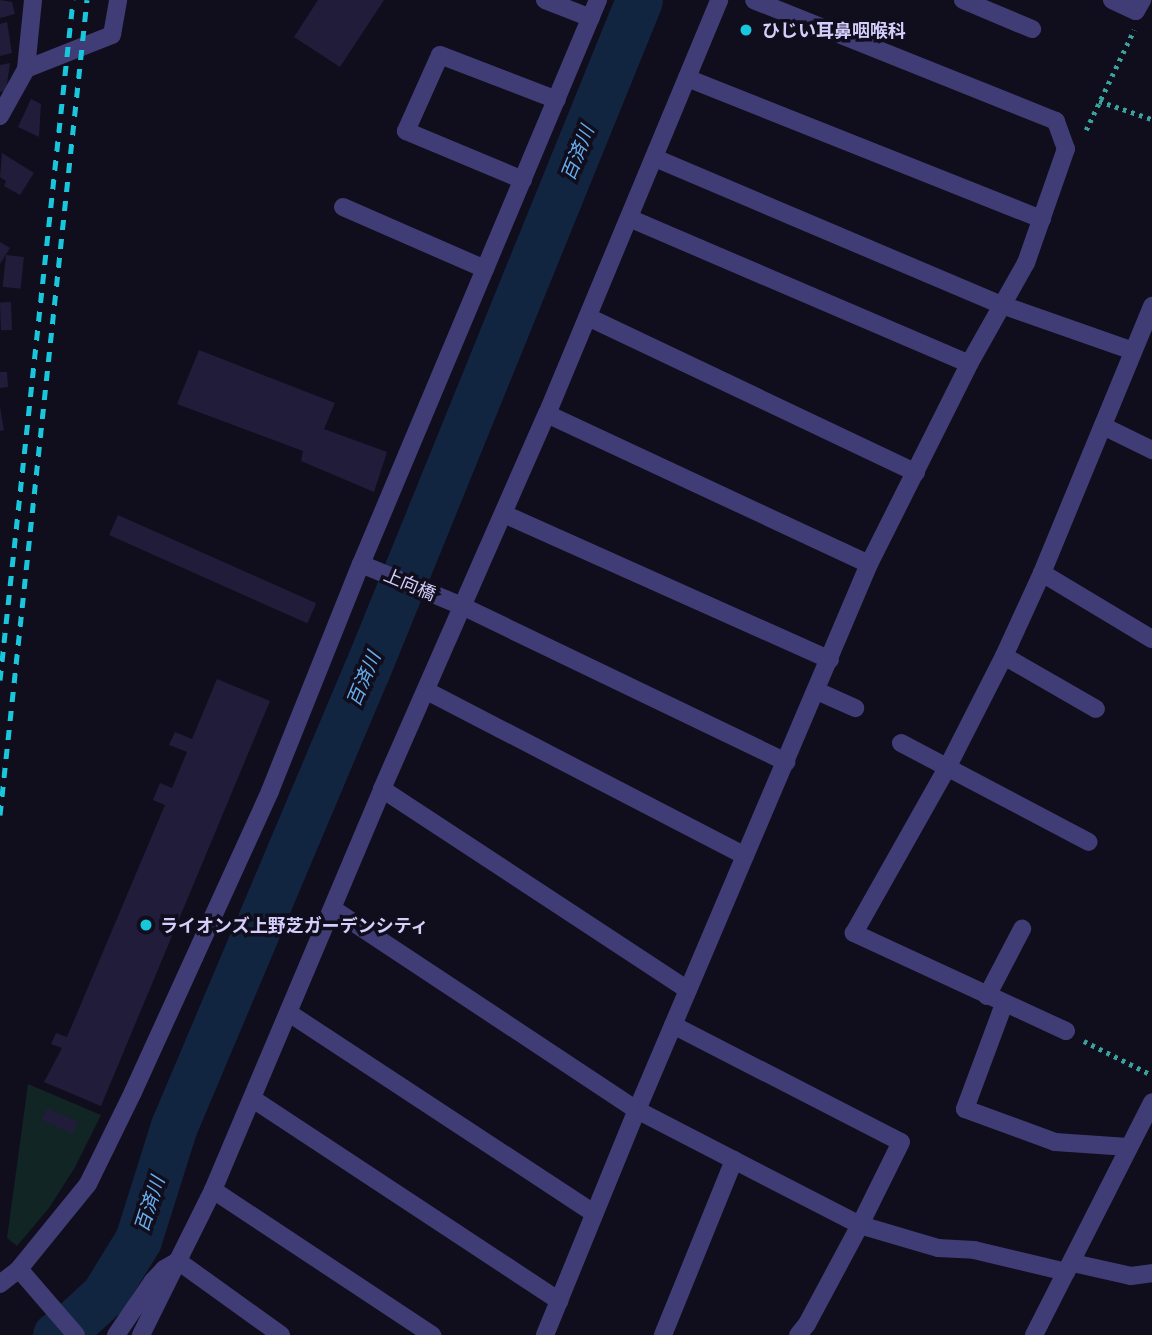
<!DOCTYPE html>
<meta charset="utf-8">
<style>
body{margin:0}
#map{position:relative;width:1152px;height:1335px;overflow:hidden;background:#100d1c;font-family:Barlow,"Noto Sans JP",sans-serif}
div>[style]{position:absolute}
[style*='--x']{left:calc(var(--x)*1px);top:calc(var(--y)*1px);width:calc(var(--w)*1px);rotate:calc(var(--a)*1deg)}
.green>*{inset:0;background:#112524}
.river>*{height:47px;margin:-23.5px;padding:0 23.5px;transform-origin:23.5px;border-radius:23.5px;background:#122540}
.building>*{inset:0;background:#221c3b;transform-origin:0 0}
.path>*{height:4.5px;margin-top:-2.25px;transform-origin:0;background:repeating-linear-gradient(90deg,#39a29c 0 3.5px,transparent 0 8.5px)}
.minor>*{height:18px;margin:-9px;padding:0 9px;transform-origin:9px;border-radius:9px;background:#403d76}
.rail>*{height:5px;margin-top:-2.5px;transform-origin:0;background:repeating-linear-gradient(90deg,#18c7db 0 10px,transparent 0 19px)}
.dots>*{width:19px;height:19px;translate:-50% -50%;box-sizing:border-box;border:4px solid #100d1c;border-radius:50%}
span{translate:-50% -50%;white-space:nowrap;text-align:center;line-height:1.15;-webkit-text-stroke:7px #100d1c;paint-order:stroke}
.poi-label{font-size:18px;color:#d3cefa;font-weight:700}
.left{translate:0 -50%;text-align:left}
.street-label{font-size:18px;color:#d3cefa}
.water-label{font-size:19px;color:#67afee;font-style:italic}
</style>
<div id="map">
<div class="green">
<i style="clip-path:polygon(28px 1084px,101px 1115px,74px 1169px,49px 1208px,17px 1246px,7px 1238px)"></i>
</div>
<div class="river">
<i style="--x:56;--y:1335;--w:11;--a:-27"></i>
<i style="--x:66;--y:1330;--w:52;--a:-42.6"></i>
<i style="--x:104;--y:1295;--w:65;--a:-58.3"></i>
<i style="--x:138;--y:1240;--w:120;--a:-72.5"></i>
<i style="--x:174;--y:1126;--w:493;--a:-67.1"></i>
<i style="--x:366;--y:672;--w:725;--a:-67.89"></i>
</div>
<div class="building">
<i style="clip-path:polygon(0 0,12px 2px,15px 14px,0 18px)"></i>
<i style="clip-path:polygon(318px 0,384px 0,340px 67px,294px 37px)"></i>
<i style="clip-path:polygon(7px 22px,12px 53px,0 56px,0 24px)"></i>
<i style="clip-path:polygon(10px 63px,6px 91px,0 92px,0 65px)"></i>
<i style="clip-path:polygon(31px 99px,41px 104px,39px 137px,18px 127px)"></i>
<i style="clip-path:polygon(2px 153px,34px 173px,20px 195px,4px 186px,6px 181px,0 177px)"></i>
<i style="clip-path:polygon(0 242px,10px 248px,0 264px)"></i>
<i style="left:6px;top:255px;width:18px;height:32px;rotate:6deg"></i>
<i style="left:11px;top:302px;width:28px;height:11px;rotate:88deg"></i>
<i style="clip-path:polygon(199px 350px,335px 403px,324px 429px,387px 452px,374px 492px,301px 461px,303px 451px,177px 404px)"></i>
<i style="clip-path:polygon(0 372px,7px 372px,8px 387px,0 388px)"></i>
<i style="clip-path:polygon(0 407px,4px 430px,0 431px)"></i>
<i style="left:118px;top:515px;width:217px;height:22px;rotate:24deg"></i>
<i style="clip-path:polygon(217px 679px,270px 701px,101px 1106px,44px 1082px,62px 1048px,51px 1044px,56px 1033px,67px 1037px,165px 805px,153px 800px,160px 783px,172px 788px,187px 752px,169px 745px,175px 732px,192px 739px)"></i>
<i style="left:47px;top:1108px;width:34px;height:13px;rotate:24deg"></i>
</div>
<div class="path">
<i style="--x:1099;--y:101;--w:56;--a:18.8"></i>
<i style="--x:1086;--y:130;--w:111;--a:-64.4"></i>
<i style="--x:1084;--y:1041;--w:76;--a:26.6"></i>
</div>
<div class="minor">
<i style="--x:545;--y:0;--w:49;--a:21.4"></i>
<i style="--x:963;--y:0;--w:75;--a:22.8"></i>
<i style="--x:1112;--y:0;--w:26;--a:25"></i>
<i style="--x:1136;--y:11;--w:13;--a:-61"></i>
<i style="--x:26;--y:69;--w:92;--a:-21.6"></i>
<i style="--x:112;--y:35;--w:36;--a:-80"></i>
<i style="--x:687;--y:78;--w:382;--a:21.7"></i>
<i style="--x:0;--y:116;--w:54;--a:-61"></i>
<i style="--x:26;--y:69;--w:69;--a:-84.2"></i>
<i style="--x:655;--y:158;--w:377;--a:23"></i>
<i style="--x:1002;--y:305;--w:139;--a:19.3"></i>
<i style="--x:523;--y:180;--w:127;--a:-157.3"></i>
<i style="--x:406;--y:131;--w:83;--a:-65.9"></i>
<i style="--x:440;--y:55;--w:125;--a:21"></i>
<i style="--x:343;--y:207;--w:155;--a:23.6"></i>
<i style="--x:629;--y:218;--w:370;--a:23.2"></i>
<i style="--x:588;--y:317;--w:363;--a:25.4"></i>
<i style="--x:547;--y:414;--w:355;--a:25"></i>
<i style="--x:1103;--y:426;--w:55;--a:26.1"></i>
<i style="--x:504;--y:514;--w:357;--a:24.1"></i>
<i style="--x:361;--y:564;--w:109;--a:22.6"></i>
<i style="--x:462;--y:606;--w:360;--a:25.7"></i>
<i style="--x:1042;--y:573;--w:128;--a:31"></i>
<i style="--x:1004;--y:656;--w:106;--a:29.9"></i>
<i style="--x:427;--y:691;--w:358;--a:27.4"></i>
<i style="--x:817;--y:691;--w:42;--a:24.1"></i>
<i style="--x:901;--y:743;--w:212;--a:27.8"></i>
<i style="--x:382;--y:789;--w:366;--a:33.3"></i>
<i style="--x:333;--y:909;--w:364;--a:33.5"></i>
<i style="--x:637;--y:1110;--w:251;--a:27.3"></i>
<i style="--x:860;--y:1225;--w:112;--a:118.2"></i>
<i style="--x:807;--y:1324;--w:14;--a:129"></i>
<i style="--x:987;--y:996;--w:76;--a:-62.4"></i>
<i style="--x:1004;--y:1004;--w:112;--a:110.4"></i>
<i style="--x:965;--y:1109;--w:96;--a:20.1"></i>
<i style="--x:1055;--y:1142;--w:73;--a:3.9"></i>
<i style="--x:289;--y:1013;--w:365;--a:33.3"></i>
<i style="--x:673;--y:1025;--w:256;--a:27.2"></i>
<i style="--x:901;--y:1142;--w:93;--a:116.3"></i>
<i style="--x:860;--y:1225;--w:81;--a:16.4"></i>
<i style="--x:938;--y:1248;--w:36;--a:3"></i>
<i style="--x:974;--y:1250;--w:95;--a:13.4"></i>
<i style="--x:1066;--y:1031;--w:234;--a:-155.2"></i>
<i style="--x:854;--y:933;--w:192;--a:-60.6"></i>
<i style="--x:948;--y:766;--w:123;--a:-63"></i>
<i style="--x:1004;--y:656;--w:91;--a:-65.4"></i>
<i style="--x:1042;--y:573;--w:289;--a:-67.6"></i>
<i style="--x:253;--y:1099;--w:367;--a:33.4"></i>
<i style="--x:213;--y:1190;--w:263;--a:33.5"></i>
<i style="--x:1073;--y:1263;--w:59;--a:12.6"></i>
<i style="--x:1131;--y:1276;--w:21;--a:-8"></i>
<i style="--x:19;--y:1269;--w:87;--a:49.2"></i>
<i style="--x:0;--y:1284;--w:24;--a:-38"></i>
<i style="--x:19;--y:1269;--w:109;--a:-50.9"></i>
<i style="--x:88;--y:1184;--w:102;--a:-63.9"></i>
<i style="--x:133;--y:1092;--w:331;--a:-65.5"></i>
<i style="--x:270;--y:791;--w:245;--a:-68.2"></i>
<i style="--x:361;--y:564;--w:612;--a:-67.21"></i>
<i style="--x:116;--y:1335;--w:65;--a:-55.6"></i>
<i style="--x:153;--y:1281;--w:16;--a:-47"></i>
<i style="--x:164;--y:1269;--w:16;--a:-30"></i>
<i style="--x:178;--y:1261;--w:127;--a:35.7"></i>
<i style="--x:141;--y:1335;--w:162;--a:-63.6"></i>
<i style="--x:213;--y:1190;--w:435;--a:-67.1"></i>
<i style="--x:382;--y:789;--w:410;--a:-66.3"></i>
<i style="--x:547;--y:414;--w:448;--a:-67.4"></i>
<i style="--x:545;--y:1335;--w:243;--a:-67.8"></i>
<i style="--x:637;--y:1110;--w:593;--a:-66.98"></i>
<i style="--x:869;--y:564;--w:224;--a:-63.4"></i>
<i style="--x:969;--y:364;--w:116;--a:-60.6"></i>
<i style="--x:1026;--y:263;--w:121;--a:-70.7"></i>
<i style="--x:1066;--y:149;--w:30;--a:-110"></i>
<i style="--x:1056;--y:121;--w:325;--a:-158.2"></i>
<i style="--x:663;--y:1335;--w:189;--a:-67.9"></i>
<i style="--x:1034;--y:1335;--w:261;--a:-63.1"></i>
</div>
<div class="rail">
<i style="--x:0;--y:680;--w:684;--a:-83.87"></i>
<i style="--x:0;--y:815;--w:820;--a:-83.91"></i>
</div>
<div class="dots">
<i style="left:746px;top:30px;background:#18c7db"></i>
<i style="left:146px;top:925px;background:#18c7db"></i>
</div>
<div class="poi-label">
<span class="left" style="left:762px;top:30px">ひじい耳鼻咽喉科</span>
<span class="left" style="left:160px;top:925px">ライオンズ上野芝ガーデンシティ</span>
</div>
<div class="street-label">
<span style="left:410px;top:584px;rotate:23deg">上向橋</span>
</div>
<div class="water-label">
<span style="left:577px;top:153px;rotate:-68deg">百済川</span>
<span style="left:363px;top:679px;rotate:-67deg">百済川</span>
<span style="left:149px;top:1204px;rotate:-72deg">百済川</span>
</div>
</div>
